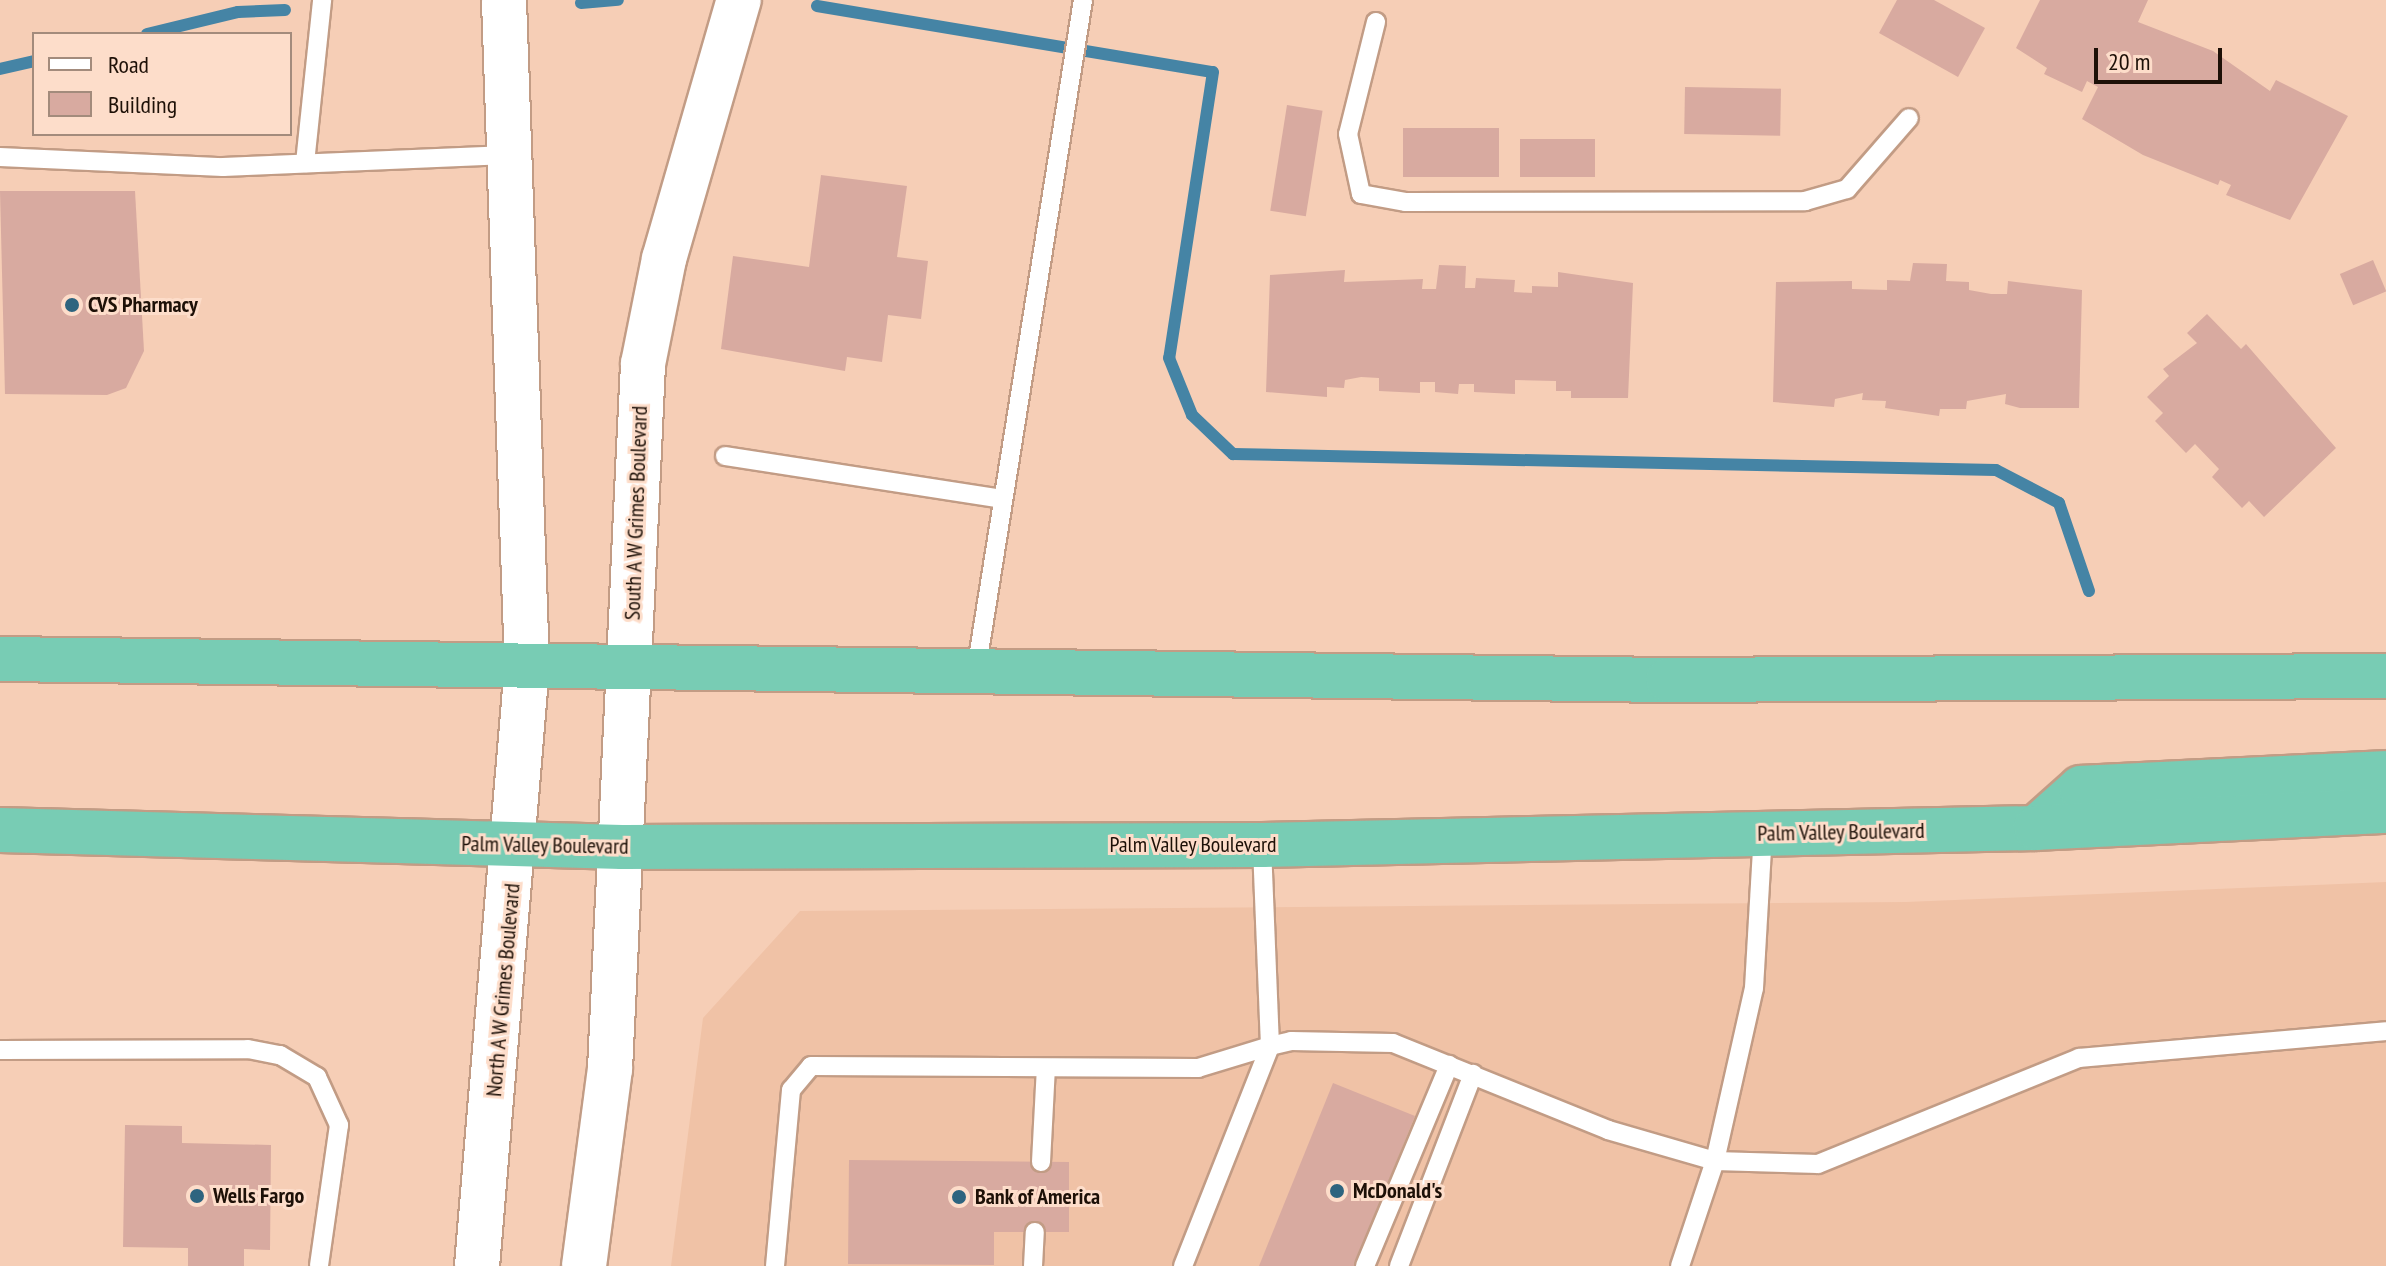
<!DOCTYPE html>
<style>
body{margin:0}
#map{position:relative;width:2386px;height:1266px;overflow:hidden;background:#f6ceb6;font-family:"PT Sans Narrow",sans-serif}
div>[style]{position:absolute}
[style*='--x']{left:calc(var(--x)*1px);top:calc(var(--y)*1px);width:calc(var(--w)*1px);rotate:calc(var(--a)*1deg)}
.built>*{inset:0;background:#f0c2a6}
.stream>*{height:12px;margin:-6px;padding:0 6px;transform-origin:6px;border-radius:6px;background:#4584a5}
.building>*{inset:0;background:#d8aaa0;transform-origin:0 0}
.roads{filter:drop-shadow(2px 0 #c29c85) drop-shadow(-2px 0 #c29c85) drop-shadow(0 2px #c29c85) drop-shadow(0 -2px #c29c85)}
.lane>*{height:18px;margin:-9px;padding:0 9px;transform-origin:9px;border-radius:9px;background:#fff}
.secondary>*{height:44px;margin:-22px;padding:0 22px;transform-origin:22px;border-radius:22px;background:#fff}
.highway>*{height:44px;margin:-22px;padding:0 22px;transform-origin:22px;border-radius:22px;background:#78ccb4}
.dots>*{width:22px;height:22px;translate:-50% -50%;box-sizing:border-box;border:4px solid #fdddca;border-radius:50%}
span{translate:-50% -50%;white-space:nowrap;text-align:center;line-height:1.15;-webkit-text-stroke:6px #fdddca;paint-order:stroke}
.poi-label{font-size:22px;color:#1d1007;font-weight:700}
.left{translate:0 -50%;text-align:left}
.street-label{font-size:22px;color:#1d1007}
.legend{position:absolute;left:32px;top:32px;width:260px;height:104px;box-sizing:border-box;background:#fdddca;border:2px solid #a38b7c;margin:0;padding:10px 14px;list-style:none;font-size:24px;color:#1d1007}
.legend li{display:flex;align-items:center;gap:16px;height:40px}
.legend b{width:40px;border:2px solid #a38b7c}
.scale{position:absolute;left:2094px;top:48px;width:128px;height:36px;box-sizing:border-box;border:4px solid #1d1007;border-top:0;padding-left:10px;font-size:24px;line-height:28px;white-space:nowrap;color:#1d1007;-webkit-text-stroke:6px #fdddca;paint-order:stroke}
</style>
<div id="map">
<div class="built">
<i style="clip-path:polygon(2386px 882px,2386px 1266px,671px 1266px,703px 1018px,800px 911px,1906px 902px)"></i>
</div>
<div class="stream">
<i style="--x:581;--y:3;--w:37;--a:-5"></i>
<i style="--x:817;--y:6;--w:401;--a:9.5"></i>
<i style="--x:1213;--y:72;--w:289;--a:98.7"></i>
<i style="--x:1169;--y:358;--w:61;--a:68"></i>
<i style="--x:1192;--y:415;--w:57;--a:43.6"></i>
<i style="--x:1233;--y:454;--w:763;--a:1.2"></i>
<i style="--x:1996;--y:470;--w:71;--a:27.6"></i>
<i style="--x:2059;--y:503;--w:93;--a:71.2"></i>
<i style="--x:147;--y:34;--w:94;--a:-13.6"></i>
<i style="--x:238;--y:12;--w:47;--a:-2.4"></i>
<i style="--x:0;--y:69;--w:35;--a:-13"></i>
</div>
<div class="building">
<i style="clip-path:polygon(1897px 0,1934px 0,1985px 28px,1958px 77px,1879px 33px)"></i>
<i style="clip-path:polygon(2040px 0,2148px 0,2138px 22px,2213px 51px,2270px 91px,2276px 80px,2348px 116px,2290px 220px,2226px 195px,2231px 185px,2220px 180px,2218px 185px,2143px 155px,2082px 119px,2098px 87px,2087px 81px,2082px 92px,2044px 74px,2047px 68px,2016px 48px)"></i>
<i style="left:1685px;top:87px;width:96px;height:47px;rotate:1deg"></i>
<i style="left:1287px;top:105px;width:36px;height:107px;rotate:9deg"></i>
<i style="left:1499px;top:128px;width:49px;height:96px;rotate:90deg"></i>
<i style="left:1520px;top:139px;width:75px;height:38px"></i>
<i style="clip-path:polygon(821px 175px,907px 186px,897px 257px,928px 261px,921px 319px,888px 315px,882px 362px,847px 357px,845px 371px,721px 349px,733px 256px,809px 267px)"></i>
<i style="clip-path:polygon(0 191px,135px 191px,144px 351px,126px 388px,107px 395px,5px 394px)"></i>
<i style="left:2373px;top:260px;width:34px;height:36px;rotate:67deg"></i>
<i style="clip-path:polygon(1913px 263px,1947px 264px,1946px 281px,1969px 282px,1969px 290px,1991px 294px,2007px 294px,2008px 281px,2082px 290px,2079px 408px,2020px 408px,2005px 404px,2006px 394px,1967px 401px,1966px 409px,1940px 409px,1939px 416px,1885px 408px,1886px 401px,1862px 400px,1863px 393px,1835px 399px,1834px 407px,1773px 402px,1776px 282px,1852px 281px,1852px 289px,1887px 290px,1887px 280px,1910px 281px)"></i>
<i style="clip-path:polygon(1439px 265px,1466px 266px,1465px 288px,1475px 288px,1476px 278px,1515px 280px,1514px 292px,1532px 293px,1532px 286px,1558px 287px,1558px 272px,1633px 283px,1628px 398px,1571px 398px,1571px 391px,1556px 391px,1556px 381px,1515px 380px,1515px 394px,1474px 392px,1474px 384px,1459px 384px,1458px 394px,1435px 392px,1435px 382px,1420px 382px,1420px 393px,1379px 391px,1379px 378px,1361px 377px,1345px 380px,1344px 388px,1327px 387px,1327px 397px,1266px 392px,1270px 275px,1345px 270px,1344px 282px,1423px 279px,1422px 289px,1436px 289px)"></i>
<i style="clip-path:polygon(2207px 314px,2241px 349px,2246px 344px,2336px 448px,2264px 517px,2249px 501px,2242px 508px,2212px 477px,2219px 469px,2195px 444px,2186px 453px,2155px 421px,2163px 413px,2147px 397px,2169px 376px,2163px 369px,2197px 343px,2187px 333px)"></i>
<i style="clip-path:polygon(1333px 1083px,1415px 1116px,1354px 1266px,1259px 1266px)"></i>
<i style="clip-path:polygon(125px 1125px,182px 1126px,182px 1143px,271px 1145px,270px 1250px,244px 1249px,244px 1266px,188px 1266px,188px 1248px,123px 1247px)"></i>
<i style="clip-path:polygon(849px 1160px,1069px 1162px,1069px 1232px,994px 1232px,994px 1265px,848px 1264px)"></i>
</div>
<div class="roads">
<div class="lane">
<i style="--x:1376;--y:22;--w:115;--a:104"></i>
<i style="--x:1348;--y:134;--w:61;--a:77.8"></i>
<i style="--x:1361;--y:194;--w:46;--a:10.1"></i>
<i style="--x:1406;--y:202;--w:399;--a:-0.1"></i>
<i style="--x:1805;--y:201;--w:44;--a:-15.9"></i>
<i style="--x:1847;--y:189;--w:94;--a:-48.9"></i>
<i style="--x:0;--y:157;--w:223;--a:2.6"></i>
<i style="--x:223;--y:167;--w:282;--a:-2.4"></i>
<i style="--x:305;--y:163;--w:164;--a:-84"></i>
<i style="--x:725;--y:456;--w:281;--a:8.8"></i>
<i style="--x:976;--y:671;--w:679;--a:-80.94"></i>
<i style="--x:0;--y:1050;--w:248;--a:-0.2"></i>
<i style="--x:248;--y:1049;--w:33;--a:11"></i>
<i style="--x:280;--y:1055;--w:43;--a:30.7"></i>
<i style="--x:317;--y:1077;--w:53;--a:65.4"></i>
<i style="--x:339;--y:1125;--w:142;--a:98.1"></i>
<i style="--x:1041;--y:1162;--w:94;--a:-87"></i>
<i style="--x:775;--y:1266;--w:177;--a:-84.8"></i>
<i style="--x:791;--y:1090;--w:31;--a:-50"></i>
<i style="--x:811;--y:1066;--w:387;--a:0.3"></i>
<i style="--x:1198;--y:1068;--w:75;--a:-17"></i>
<i style="--x:1270;--y:1046;--w:201;--a:-92.3"></i>
<i style="--x:1033;--y:1266;--w:34;--a:-87"></i>
<i style="--x:1183;--y:1266;--w:237;--a:-68.4"></i>
<i style="--x:1270;--y:1046;--w:22;--a:-13"></i>
<i style="--x:1291;--y:1041;--w:102;--a:1.1"></i>
<i style="--x:1393;--y:1043;--w:232;--a:22"></i>
<i style="--x:1608;--y:1130;--w:111;--a:16.2"></i>
<i style="--x:1715;--y:1161;--w:103;--a:1.7"></i>
<i style="--x:1818;--y:1164;--w:282;--a:-22.1"></i>
<i style="--x:2079;--y:1058;--w:308;--a:-5"></i>
<i style="--x:1365;--y:1266;--w:218;--a:-67.3"></i>
<i style="--x:1399;--y:1266;--w:206;--a:-68.9"></i>
<i style="--x:1680;--y:1266;--w:111;--a:-71.6"></i>
<i style="--x:1715;--y:1161;--w:177;--a:-77.3"></i>
<i style="--x:1754;--y:988;--w:154;--a:-86.7"></i>
</div>
<div class="secondary">
<i style="--x:477;--y:1266;--w:602;--a:-85.24"></i>
<i style="--x:527;--y:666;--w:666;--a:-91.98"></i>
<i style="--x:584;--y:1266;--w:199;--a:-82.5"></i>
<i style="--x:610;--y:1069;--w:706;--a:-87.32"></i>
<i style="--x:643;--y:364;--w:107;--a:-78.7"></i>
<i style="--x:664;--y:259;--w:270;--a:-73.9"></i>
</div>
<div class="highway">
<i style="--x:0;--y:659;--w:1668;--a:0.72"></i>
<i style="--x:1668;--y:680;--w:718;--a:-0.32"></i>
<i style="--x:2036;--y:828;--w:60;--a:-41.6"></i>
<i style="--x:2081;--y:788;--w:305;--a:-2.8"></i>
<i style="--x:0;--y:830;--w:622;--a:1.57"></i>
<i style="--x:622;--y:847;--w:640;--a:-0.18"></i>
<i style="--x:1262;--y:845;--w:774;--a:-1.26"></i>
<i style="--x:2036;--y:828;--w:350;--a:-2.8"></i>
</div>
</div>
<div class="dots">
<i style="left:72px;top:305px;background:#2e647f"></i>
<i style="left:1337px;top:1191px;background:#2e647f"></i>
<i style="left:197px;top:1196px;background:#2e647f"></i>
<i style="left:959px;top:1197px;background:#2e647f"></i>
</div>
<div class="poi-label">
<span class="left" style="left:88px;top:305px">CVS Pharmacy</span>
<span class="left" style="left:1353px;top:1191px">McDonald's</span>
<span class="left" style="left:213px;top:1196px">Wells Fargo</span>
<span class="left" style="left:975px;top:1197px">Bank of America</span>
</div>
<div class="street-label">
<span style="left:636px;top:513px;rotate:-88deg">South A W Grimes Boulevard</span>
<span style="left:1841px;top:832px;rotate:-1deg">Palm Valley Boulevard</span>
<span style="left:545px;top:845px;rotate:1deg">Palm Valley Boulevard</span>
<span style="left:1193px;top:845px">Palm Valley Boulevard</span>
<span style="left:503px;top:990px;rotate:-85deg">North A W Grimes Boulevard</span>
</div>
<ul class="legend">
<li><b style="height:10px;background:#fff"></b>Road</li>
<li><b style="height:22px;background:#d8aaa0"></b>Building</li>
</ul>
<div class="scale">20 m</div>
</div>
